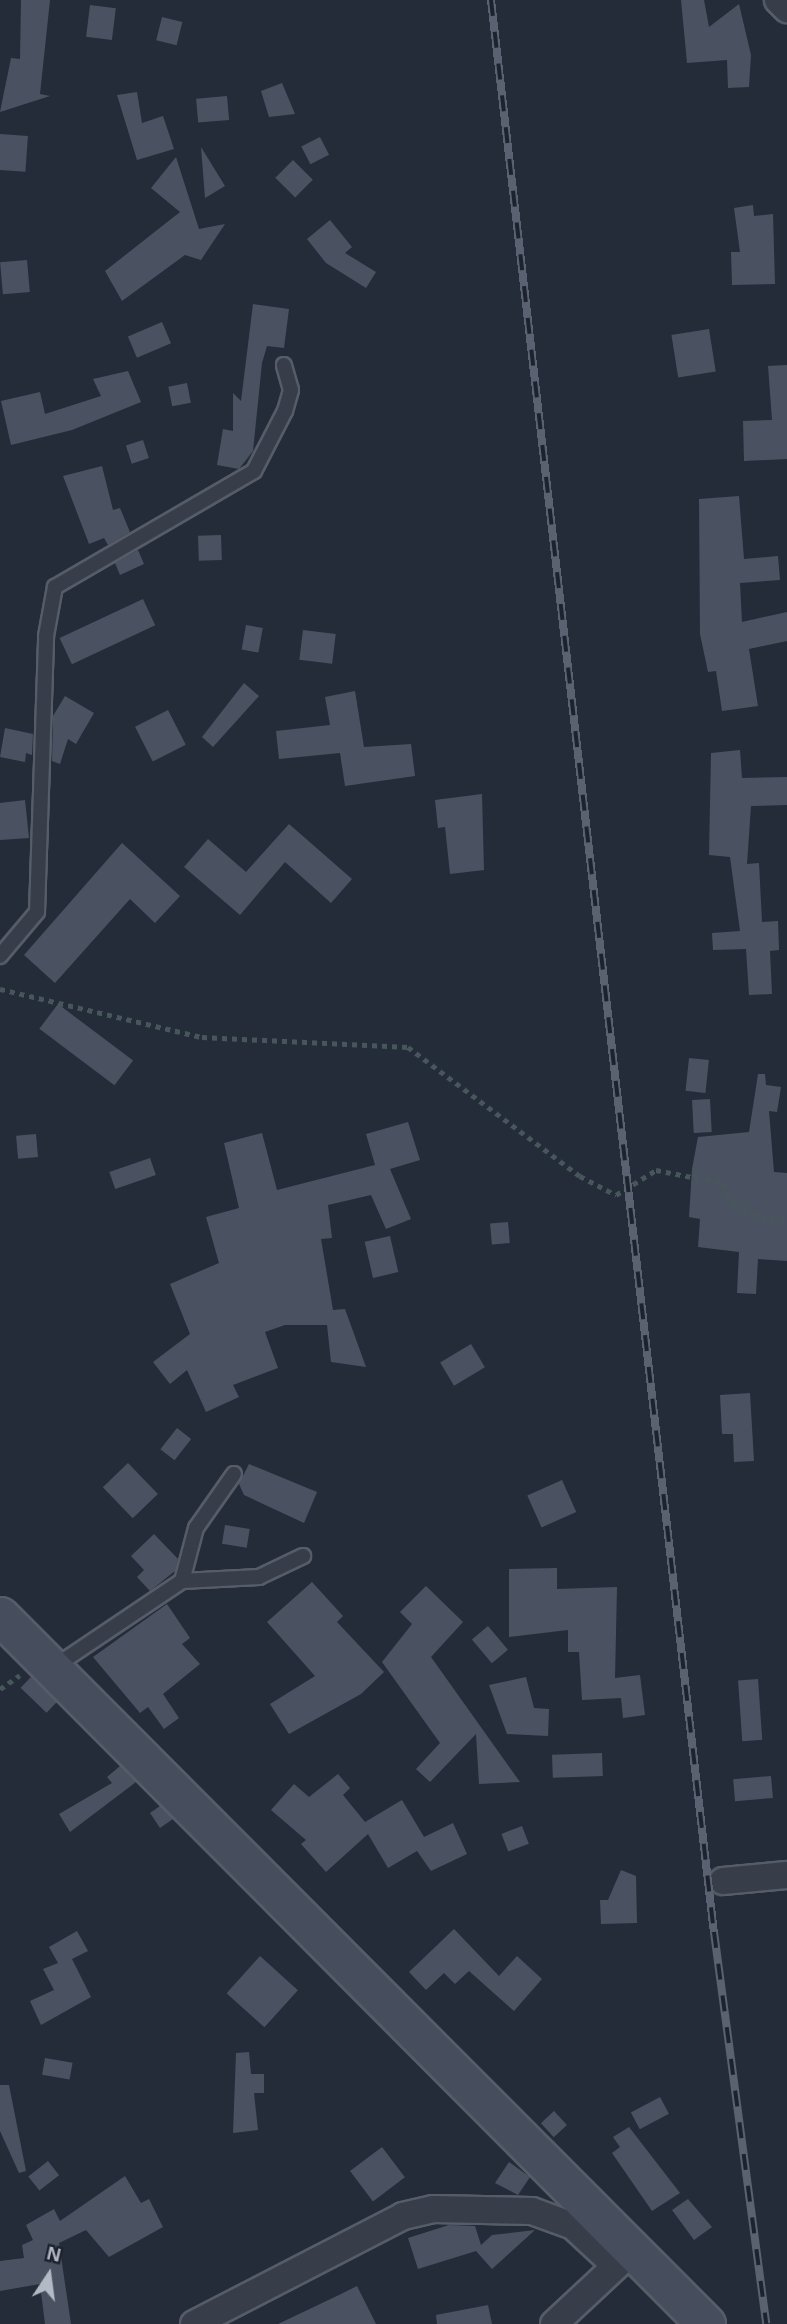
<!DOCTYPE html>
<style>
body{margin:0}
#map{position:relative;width:787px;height:2324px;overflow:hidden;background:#242c39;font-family:Arial,sans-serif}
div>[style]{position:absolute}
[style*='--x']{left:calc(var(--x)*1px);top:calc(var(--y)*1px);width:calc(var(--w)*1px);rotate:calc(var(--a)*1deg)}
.building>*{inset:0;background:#4a5262;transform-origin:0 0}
.path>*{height:4.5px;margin-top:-2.25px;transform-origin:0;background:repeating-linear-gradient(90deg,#46565a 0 5px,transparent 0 10px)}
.roads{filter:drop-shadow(2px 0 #565c68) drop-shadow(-2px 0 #565c68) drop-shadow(0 2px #565c68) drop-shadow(0 -2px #565c68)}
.lane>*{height:14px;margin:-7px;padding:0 7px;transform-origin:7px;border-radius:7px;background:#373e4a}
.street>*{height:26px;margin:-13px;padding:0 13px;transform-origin:13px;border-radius:13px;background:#373e4a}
.secondary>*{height:37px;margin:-18.5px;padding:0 18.5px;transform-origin:18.5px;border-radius:18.5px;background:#464d5c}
.rail>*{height:8px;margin-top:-4px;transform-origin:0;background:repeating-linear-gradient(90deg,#1d232e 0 16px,#5a6170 0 32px);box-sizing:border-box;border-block:2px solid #5a6170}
span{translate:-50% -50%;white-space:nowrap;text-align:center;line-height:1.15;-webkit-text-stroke:6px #1d232e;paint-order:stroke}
.north{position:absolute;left:14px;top:2240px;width:70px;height:70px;-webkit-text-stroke:5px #1d232e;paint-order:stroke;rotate:13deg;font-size:19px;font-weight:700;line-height:28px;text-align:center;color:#b3b9c5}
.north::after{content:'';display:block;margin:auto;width:24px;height:32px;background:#b3b9c5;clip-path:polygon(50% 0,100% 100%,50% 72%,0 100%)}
</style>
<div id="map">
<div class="building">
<i style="clip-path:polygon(21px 0,50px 0,40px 94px,50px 96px,0 112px,11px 58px,20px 59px)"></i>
<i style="clip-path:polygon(681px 0,704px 0,709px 27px,739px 4px,751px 55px,749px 87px,728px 88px,727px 60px,687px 63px)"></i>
<i style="left:90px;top:5px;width:26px;height:32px;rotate:7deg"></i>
<i style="left:162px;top:17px;width:21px;height:24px;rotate:14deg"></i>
<i style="clip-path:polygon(282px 83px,295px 114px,269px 117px,261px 91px)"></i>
<i style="clip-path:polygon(137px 92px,142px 123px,163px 116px,174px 149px,137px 160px,117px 95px)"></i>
<i style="left:227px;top:96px;width:24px;height:31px;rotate:85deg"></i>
<i style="left:0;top:134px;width:28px;height:36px;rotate:4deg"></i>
<i style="left:320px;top:137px;width:20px;height:21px;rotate:63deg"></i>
<i style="clip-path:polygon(201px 147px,225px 186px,205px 198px)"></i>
<i style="clip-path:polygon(176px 157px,199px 229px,225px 224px,201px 260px,185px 255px,122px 301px,105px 271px,180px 212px,151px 188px)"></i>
<i style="left:293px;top:160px;width:28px;height:25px;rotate:45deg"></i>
<i style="clip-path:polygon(753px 205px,754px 216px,773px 214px,775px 284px,732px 285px,731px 252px,740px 252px,734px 208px)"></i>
<i style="clip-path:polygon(330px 220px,352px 247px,345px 253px,376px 272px,366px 288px,326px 263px,307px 239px)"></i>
<i style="left:27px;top:260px;width:32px;height:27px;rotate:85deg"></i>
<i style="clip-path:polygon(253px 304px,289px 309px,284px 348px,267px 346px,262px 363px,253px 451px,239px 469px,217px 465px,223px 429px,233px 431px,233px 393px,241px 401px)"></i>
<i style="left:162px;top:322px;width:23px;height:37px;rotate:67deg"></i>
<i style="left:709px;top:329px;width:43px;height:38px;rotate:81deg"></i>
<i style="clip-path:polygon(787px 365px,787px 459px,744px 461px,743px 421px,772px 420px,768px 366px)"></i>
<i style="clip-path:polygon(128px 371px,141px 402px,72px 430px,11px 445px,1px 401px,40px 392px,45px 414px,101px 396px,93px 379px)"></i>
<i style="left:187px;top:383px;width:20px;height:19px;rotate:79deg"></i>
<i style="left:143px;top:440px;width:19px;height:18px;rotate:72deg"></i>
<i style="clip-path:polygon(102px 466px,113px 510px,120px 508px,130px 532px,108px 545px,104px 538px,89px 544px,63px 476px)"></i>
<i style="clip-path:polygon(739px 496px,744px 559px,778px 556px,780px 580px,740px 583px,742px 622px,787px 612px,787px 641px,749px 649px,758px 706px,722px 711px,716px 671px,708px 672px,700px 634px,699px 499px)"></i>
<i style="left:221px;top:535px;width:25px;height:23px;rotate:88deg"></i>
<i style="clip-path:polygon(138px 550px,144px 564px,120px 575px,115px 563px)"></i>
<i style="left:143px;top:599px;width:29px;height:92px;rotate:65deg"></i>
<i style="left:246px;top:625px;width:17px;height:25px;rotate:10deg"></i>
<i style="left:303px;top:630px;width:33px;height:30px;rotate:7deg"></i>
<i style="clip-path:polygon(244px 683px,259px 696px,213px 747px,202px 737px)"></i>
<i style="clip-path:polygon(355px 691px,364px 747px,411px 744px,415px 776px,345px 786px,340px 753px,279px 759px,276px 731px,330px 725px,325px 697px)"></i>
<i style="clip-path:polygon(65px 696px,94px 713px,76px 744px,68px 739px,60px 764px,52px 761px,53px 716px)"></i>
<i style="left:168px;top:710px;width:39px;height:37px;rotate:63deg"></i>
<i style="clip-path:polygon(5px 728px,33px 734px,32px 755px,26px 753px,25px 762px,0 757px)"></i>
<i style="clip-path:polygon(740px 750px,742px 778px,787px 777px,787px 805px,751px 806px,747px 864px,759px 863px,762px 922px,778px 921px,779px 950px,770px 951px,772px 994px,749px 995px,746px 949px,713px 950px,712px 933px,740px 931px,730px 857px,709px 855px,711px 753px)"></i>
<i style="clip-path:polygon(482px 794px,484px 870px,450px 874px,445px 827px,438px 828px,435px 800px)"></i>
<i style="clip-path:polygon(25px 800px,29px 838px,0 840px,0 803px)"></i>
<i style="clip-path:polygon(289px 824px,352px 879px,331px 903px,285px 862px,240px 915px,184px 867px,208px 839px,246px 872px)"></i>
<i style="clip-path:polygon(122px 843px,180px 896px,155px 923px,130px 899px,55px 983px,24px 955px)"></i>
<i style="left:58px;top:1004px;width:94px;height:31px;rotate:37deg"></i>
<i style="left:689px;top:1058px;width:20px;height:33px;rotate:6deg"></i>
<i style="clip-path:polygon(758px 1074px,765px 1074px,766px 1085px,781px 1087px,777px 1112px,769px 1111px,774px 1172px,787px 1173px,787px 1261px,758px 1259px,756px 1294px,737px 1293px,739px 1252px,698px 1247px,700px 1219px,689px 1217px,692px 1169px,698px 1137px,749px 1132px)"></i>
<i style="left:710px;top:1099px;width:33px;height:18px;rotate:87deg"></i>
<i style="clip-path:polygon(408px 1122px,420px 1160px,390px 1169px,411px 1219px,386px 1229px,371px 1195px,328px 1205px,332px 1238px,321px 1239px,333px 1310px,345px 1309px,366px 1367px,331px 1362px,327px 1325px,285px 1325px,265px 1332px,278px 1368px,233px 1385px,239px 1397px,206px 1412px,187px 1370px,170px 1384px,153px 1362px,190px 1334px,170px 1284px,219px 1263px,206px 1217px,239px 1208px,224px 1143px,262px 1133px,277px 1190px,375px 1165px,366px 1134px)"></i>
<i style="left:36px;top:1134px;width:23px;height:20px;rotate:85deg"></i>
<i style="left:150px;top:1158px;width:18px;height:43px;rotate:71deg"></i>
<i style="left:508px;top:1222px;width:21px;height:18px;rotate:85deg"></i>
<i style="left:390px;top:1236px;width:37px;height:26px;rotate:77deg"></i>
<i style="left:471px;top:1344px;width:27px;height:36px;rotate:59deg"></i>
<i style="clip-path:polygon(750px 1393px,754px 1461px,734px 1462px,733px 1434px,722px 1434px,720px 1395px)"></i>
<i style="left:177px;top:1428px;width:18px;height:27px;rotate:38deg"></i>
<i style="left:128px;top:1463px;width:43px;height:35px;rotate:46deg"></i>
<i style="clip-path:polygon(249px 1464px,317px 1492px,304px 1523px,244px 1495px,239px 1484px)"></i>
<i style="left:562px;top:1480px;width:35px;height:38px;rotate:66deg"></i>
<i style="left:225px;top:1525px;width:25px;height:19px;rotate:9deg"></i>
<i style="clip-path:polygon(154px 1534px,178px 1559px,175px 1571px,150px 1591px,137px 1577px,144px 1570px,131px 1556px)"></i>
<i style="clip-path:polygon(557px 1568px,557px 1589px,617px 1587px,615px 1678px,640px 1675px,645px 1715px,623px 1718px,621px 1698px,582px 1700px,579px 1652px,568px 1652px,568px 1630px,509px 1637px,509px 1569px)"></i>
<i style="clip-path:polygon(312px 1582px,343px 1616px,337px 1622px,384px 1672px,361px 1694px,289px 1734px,270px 1704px,315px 1676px,267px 1622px)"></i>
<i style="clip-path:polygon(426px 1586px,463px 1622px,431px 1657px,520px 1782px,479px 1784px,476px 1734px,430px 1782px,416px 1769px,440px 1743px,382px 1662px,412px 1624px,400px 1612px)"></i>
<i style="clip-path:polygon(167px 1604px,190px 1638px,182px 1644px,200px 1664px,163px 1694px,179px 1718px,164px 1729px,148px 1707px,140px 1713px,93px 1657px)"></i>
<i style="left:488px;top:1626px;width:31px;height:21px;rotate:50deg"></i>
<i style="left:31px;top:1677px;width:36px;height:15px;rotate:44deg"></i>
<i style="clip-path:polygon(526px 1677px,534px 1708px,549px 1709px,548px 1736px,507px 1734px,489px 1685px)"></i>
<i style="left:758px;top:1679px;width:61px;height:20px;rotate:86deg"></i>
<i style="left:602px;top:1753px;width:23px;height:50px;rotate:88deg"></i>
<i style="clip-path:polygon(120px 1766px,136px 1782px,70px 1832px,59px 1814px,112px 1783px,107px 1777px)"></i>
<i style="clip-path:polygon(338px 1774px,350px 1788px,343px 1795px,365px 1822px,402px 1800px,424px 1837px,453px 1823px,467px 1854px,431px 1871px,417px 1851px,388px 1868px,368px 1834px,326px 1872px,301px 1844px,306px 1840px,271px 1810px,294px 1784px,309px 1797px)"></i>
<i style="left:771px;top:1776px;width:22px;height:38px;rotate:85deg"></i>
<i style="clip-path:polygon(160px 1806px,173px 1819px,160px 1828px,150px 1813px)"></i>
<i style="left:522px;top:1826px;width:19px;height:22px;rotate:69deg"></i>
<i style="clip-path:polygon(621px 1870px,636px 1876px,637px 1923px,601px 1924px,600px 1900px,608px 1900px)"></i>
<i style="clip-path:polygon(454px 1929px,499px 1976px,517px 1956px,542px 1979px,514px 2011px,469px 1971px,455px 1984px,444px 1973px,426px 1990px,409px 1972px)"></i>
<i style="clip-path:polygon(77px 1931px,88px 1951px,72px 1959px,91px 1997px,41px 2025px,30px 2001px,54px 1990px,43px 1969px,58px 1963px,49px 1947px)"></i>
<i style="left:260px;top:1956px;width:51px;height:50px;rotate:42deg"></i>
<i style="clip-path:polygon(249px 2052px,251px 2074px,264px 2074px,264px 2093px,254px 2093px,258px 2130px,233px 2133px,236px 2053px)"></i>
<i style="left:45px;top:2058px;width:28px;height:17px;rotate:10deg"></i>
<i style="clip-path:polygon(0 2085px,9px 2085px,26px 2171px,19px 2173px,0 2131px)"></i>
<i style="left:660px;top:2097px;width:19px;height:33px;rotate:62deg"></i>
<i style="left:554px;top:2111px;width:19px;height:18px;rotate:47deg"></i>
<i style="clip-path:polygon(629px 2127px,680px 2193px,652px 2211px,612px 2153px,620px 2147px,613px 2137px)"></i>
<i style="left:382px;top:2147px;width:38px;height:40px;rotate:53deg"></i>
<i style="left:48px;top:2161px;width:18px;height:25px;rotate:52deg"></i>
<i style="clip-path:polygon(509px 2162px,530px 2177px,518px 2195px,495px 2183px)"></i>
<i style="clip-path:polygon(125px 2176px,141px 2203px,149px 2199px,163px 2227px,109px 2257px,86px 2230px,59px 2243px,71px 2324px,45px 2324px,40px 2284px,0 2291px,0 2261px,24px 2258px,22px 2245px,33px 2240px,26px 2225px,54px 2209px,60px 2221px)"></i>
<i style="clip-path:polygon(688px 2199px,712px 2227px,694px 2240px,672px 2210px)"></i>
<i style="clip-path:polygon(449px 2225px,475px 2226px,481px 2245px,492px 2235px,535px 2230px,492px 2269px,476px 2251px,418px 2269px,408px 2238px)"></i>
<i style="clip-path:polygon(357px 2286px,376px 2324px,278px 2324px,339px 2295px)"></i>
<i style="clip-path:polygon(488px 2305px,492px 2324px,437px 2324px,436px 2315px)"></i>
</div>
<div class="path">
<i style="--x:0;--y:989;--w:208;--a:13.4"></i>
<i style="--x:202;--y:1037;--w:206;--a:2.8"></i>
<i style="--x:408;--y:1047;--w:215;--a:36.9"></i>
<i style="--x:580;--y:1176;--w:41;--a:27.8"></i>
<i style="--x:616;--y:1195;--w:47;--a:-32"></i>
<i style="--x:656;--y:1170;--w:67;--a:11.1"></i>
<i style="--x:722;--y:1183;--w:26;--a:62"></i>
<i style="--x:734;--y:1206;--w:38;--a:23"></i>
<i style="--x:769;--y:1221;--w:18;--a:-3"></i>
<i style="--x:0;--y:1689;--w:24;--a:-35"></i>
</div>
<div class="roads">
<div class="lane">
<i style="--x:0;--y:956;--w:57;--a:-49.9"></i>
<i style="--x:37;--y:912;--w:276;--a:-88.1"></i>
<i style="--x:46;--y:636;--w:50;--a:-79.6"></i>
<i style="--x:55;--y:587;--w:230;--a:-30.2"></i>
<i style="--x:254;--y:471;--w:68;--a:-62.7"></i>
<i style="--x:285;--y:411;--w:22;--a:-74"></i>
<i style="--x:291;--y:390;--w:26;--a:-106"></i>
<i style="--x:182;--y:1581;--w:55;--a:-75.2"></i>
<i style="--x:196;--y:1528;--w:66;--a:-54.9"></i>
<i style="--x:54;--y:1667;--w:154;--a:-33.9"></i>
<i style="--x:182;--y:1581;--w:77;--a:-3"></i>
<i style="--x:259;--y:1577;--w:49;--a:-25.5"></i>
</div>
<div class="street">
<i style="--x:778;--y:0;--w:13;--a:45"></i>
<i style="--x:723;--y:1881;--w:64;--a:-5.4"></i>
<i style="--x:194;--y:2324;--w:235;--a:-27.3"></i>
<i style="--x:403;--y:2216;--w:31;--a:-13"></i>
<i style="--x:433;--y:2209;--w:99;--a:1.2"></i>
<i style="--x:532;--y:2211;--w:44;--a:20.1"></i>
<i style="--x:573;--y:2226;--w:57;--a:42.9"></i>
<i style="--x:554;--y:2324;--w:100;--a:-43"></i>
</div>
<div class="secondary">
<i style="--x:0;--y:1616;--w:1000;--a:45.08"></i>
</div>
</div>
<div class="rail">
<i style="--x:491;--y:0;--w:1945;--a:83.42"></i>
<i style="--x:714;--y:1932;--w:395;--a:82.4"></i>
</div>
<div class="north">N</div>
</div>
